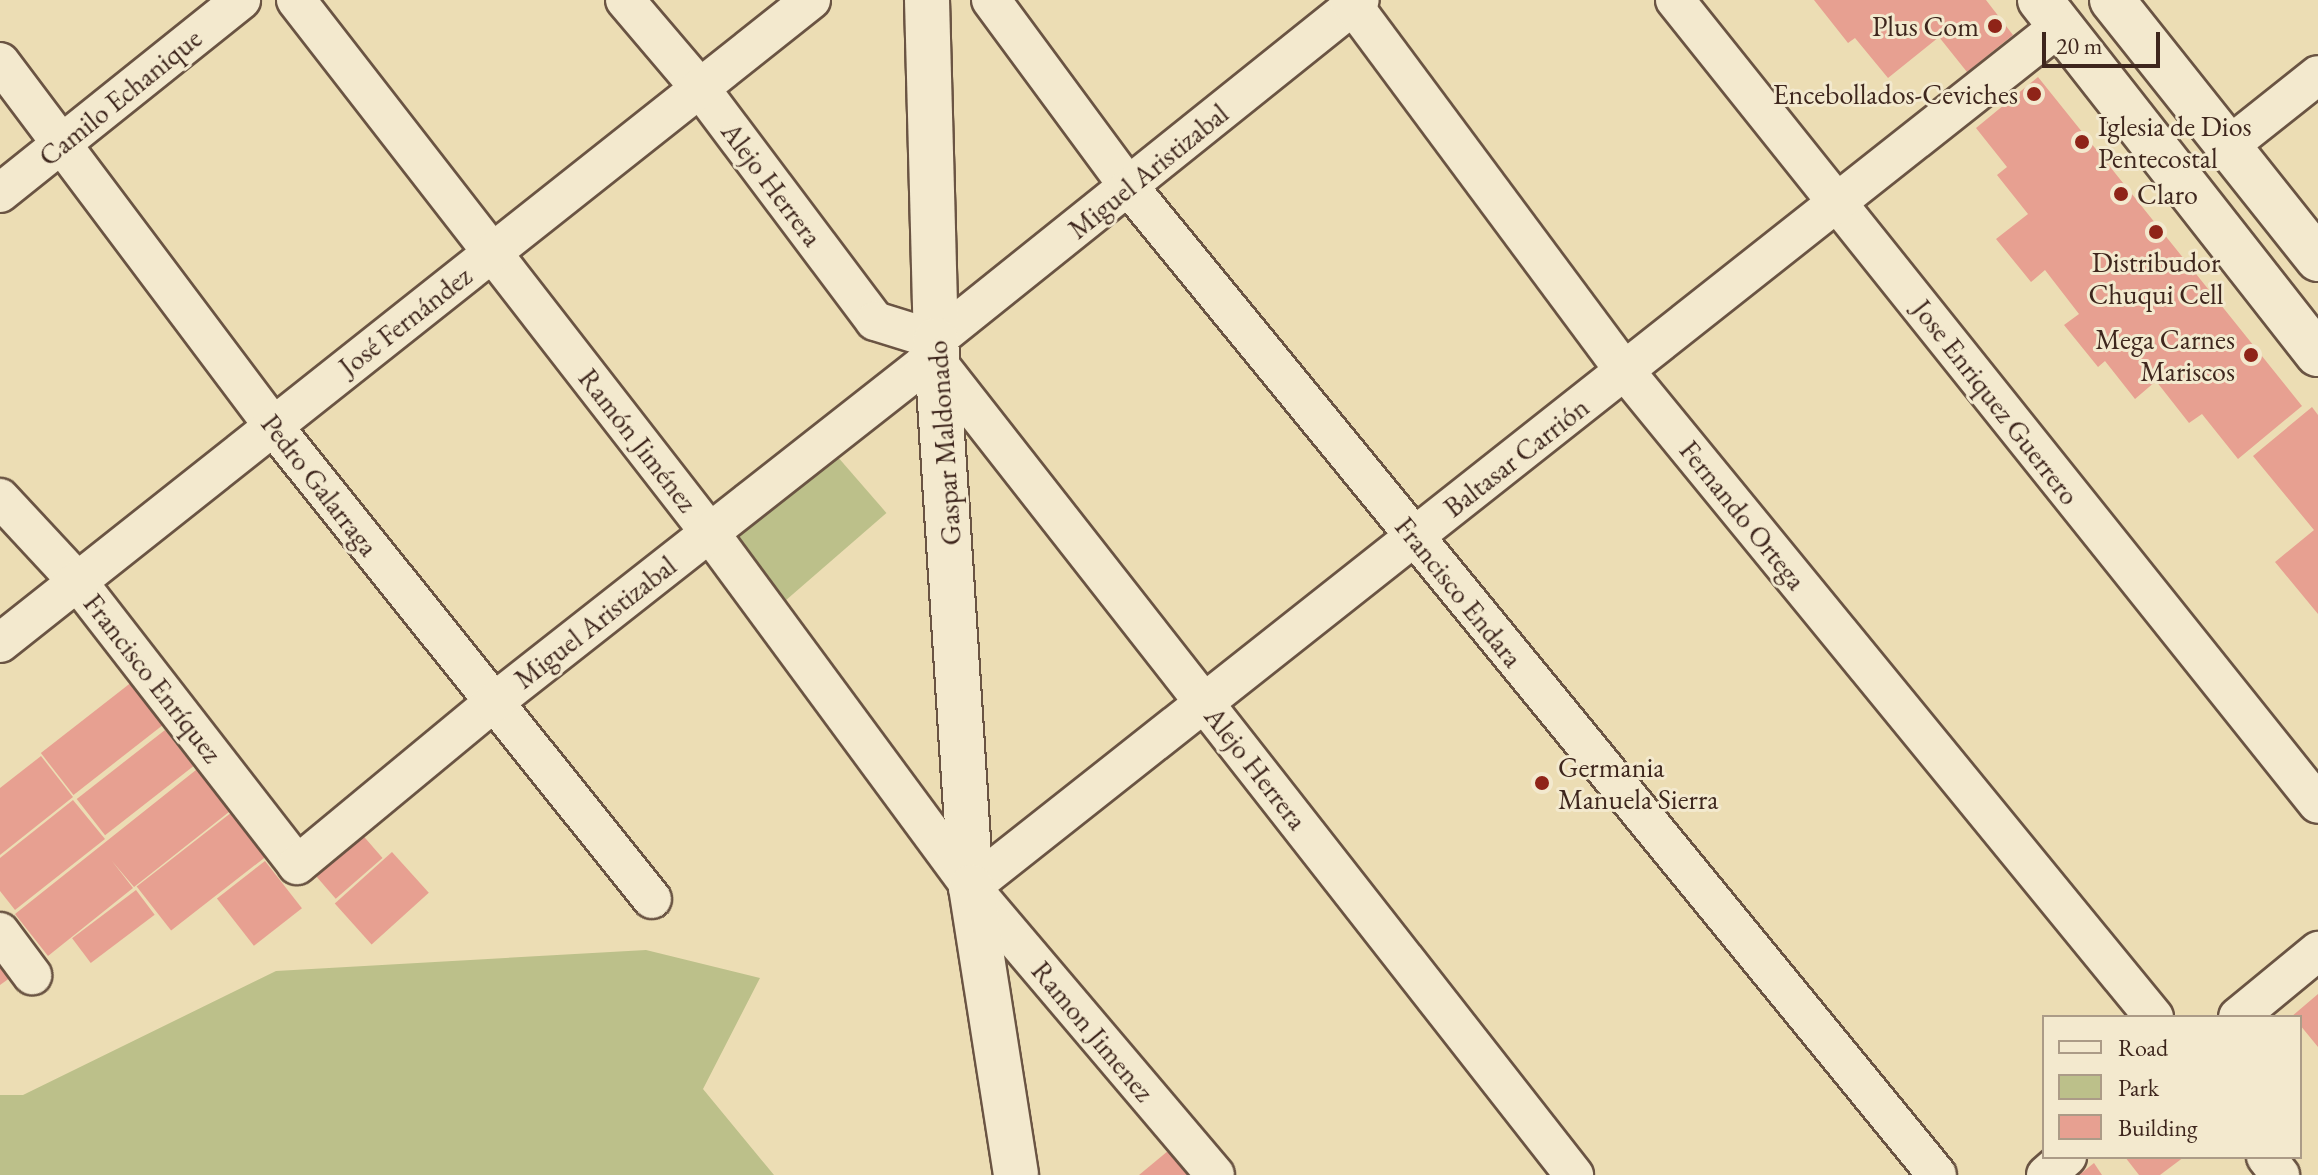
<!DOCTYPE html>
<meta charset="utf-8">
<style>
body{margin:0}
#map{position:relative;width:2318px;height:1175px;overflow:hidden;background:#ecddb4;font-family:"EB Garamond",serif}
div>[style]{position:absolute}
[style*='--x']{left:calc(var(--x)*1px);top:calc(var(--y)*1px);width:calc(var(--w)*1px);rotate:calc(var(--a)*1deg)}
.green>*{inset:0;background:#bcc08a;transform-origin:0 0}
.building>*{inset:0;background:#e7a091;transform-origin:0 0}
.roads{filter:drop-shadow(2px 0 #6a5443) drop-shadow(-2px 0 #6a5443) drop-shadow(0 2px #6a5443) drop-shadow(0 -2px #6a5443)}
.minor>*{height:38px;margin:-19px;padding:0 19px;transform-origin:19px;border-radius:19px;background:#f3e9ce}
.tertiary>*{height:44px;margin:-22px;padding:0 22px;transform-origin:22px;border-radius:22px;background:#f3e9ce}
.dots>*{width:22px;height:22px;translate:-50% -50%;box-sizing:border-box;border:4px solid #f3e9ce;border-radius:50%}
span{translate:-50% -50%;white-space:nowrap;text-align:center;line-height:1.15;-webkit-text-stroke:6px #f3e9ce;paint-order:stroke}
.poi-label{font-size:28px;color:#3e261d}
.right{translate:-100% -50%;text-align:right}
.left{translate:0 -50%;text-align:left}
.street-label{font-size:28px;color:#3e261d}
.legend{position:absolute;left:2042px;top:1015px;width:260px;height:144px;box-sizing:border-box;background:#f3e9ce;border:2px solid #ab9b87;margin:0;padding:10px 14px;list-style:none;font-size:24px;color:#3e261d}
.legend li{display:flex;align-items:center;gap:16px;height:40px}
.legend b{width:40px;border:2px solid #ab9b87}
.scale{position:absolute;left:2042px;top:32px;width:118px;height:36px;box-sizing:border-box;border:4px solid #3e261d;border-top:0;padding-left:10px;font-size:24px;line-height:28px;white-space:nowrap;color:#3e261d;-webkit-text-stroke:6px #f3e9ce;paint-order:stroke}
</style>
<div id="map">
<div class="green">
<i style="left:830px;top:448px;width:86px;height:134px;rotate:49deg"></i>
<i style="clip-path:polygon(646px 950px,760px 978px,703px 1089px,774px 1175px,0 1175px,0 1095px,23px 1095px,276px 971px)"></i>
</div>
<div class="building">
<i style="clip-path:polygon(1814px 0,1986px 0,2013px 35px,1967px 72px,1939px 37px,1888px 78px,1855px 38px,1848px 43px)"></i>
<i style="clip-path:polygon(2038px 77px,2302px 406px,2238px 459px,2202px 414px,2189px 423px,2156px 381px,2135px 399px,2105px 361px,2098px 367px,2064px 325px,2079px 314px,2045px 270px,2031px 282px,1996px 239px,2028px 214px,1997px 175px,2007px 167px,1976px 128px)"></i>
<i style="clip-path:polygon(2312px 407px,2318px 415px,2318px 614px,2275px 562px,2314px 530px,2253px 456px)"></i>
<i style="left:137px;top:678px;width:53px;height:122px;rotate:52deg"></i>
<i style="left:165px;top:730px;width:46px;height:112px;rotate:52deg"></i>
<i style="clip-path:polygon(41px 756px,73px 797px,0 855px,0 788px)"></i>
<i style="clip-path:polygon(201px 766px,234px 808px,134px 887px,112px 861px,133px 888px,48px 956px,15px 914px)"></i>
<i style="clip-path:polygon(73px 800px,105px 839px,15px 910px,0 891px,0 858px)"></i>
<i style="left:232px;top:812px;width:56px;height:121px;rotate:52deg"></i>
<i style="left:353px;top:824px;width:45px;height:62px;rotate:49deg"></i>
<i style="left:392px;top:852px;width:55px;height:77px;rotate:48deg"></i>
<i style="left:265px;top:861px;width:60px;height:61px;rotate:52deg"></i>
<i style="left:136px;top:890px;width:31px;height:80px;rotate:53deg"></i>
<i style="clip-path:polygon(0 956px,14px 975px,0 985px)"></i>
<i style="clip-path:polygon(2318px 994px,2318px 1047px,2300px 1025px,2300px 1017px,2291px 1017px)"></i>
<i style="clip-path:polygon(1180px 1141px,1206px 1175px,1139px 1175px)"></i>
<i style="clip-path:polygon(2125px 1157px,2184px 1157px,2160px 1175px,2139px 1175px)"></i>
<i style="clip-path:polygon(2094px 1163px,2102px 1175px,2079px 1175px)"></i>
</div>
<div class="roads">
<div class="minor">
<i style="--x:296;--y:0;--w:675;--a:52.16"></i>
<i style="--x:710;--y:533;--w:440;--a:53.6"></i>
<i style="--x:971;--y:887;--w:377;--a:49.7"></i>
<i style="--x:625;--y:0;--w:116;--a:49.6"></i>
<i style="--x:700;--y:88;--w:291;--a:53.1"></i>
<i style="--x:875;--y:321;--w:64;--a:17.3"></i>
<i style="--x:936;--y:340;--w:543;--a:-38.73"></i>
<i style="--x:991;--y:0;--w:232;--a:53.6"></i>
<i style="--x:1129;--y:187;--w:1276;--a:50.72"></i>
<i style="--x:1349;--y:0;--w:462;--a:53.4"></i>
<i style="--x:1625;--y:371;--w:835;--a:50.69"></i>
<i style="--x:1675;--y:0;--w:1029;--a:51.35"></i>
<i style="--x:0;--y:62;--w:455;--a:53.1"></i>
<i style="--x:273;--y:426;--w:606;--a:51.3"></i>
<i style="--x:2230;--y:145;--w:112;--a:-38.5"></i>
<i style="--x:0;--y:193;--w:309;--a:-38.7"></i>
<i style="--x:0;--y:498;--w:113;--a:47.1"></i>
<i style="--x:77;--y:581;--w:359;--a:52.2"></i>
<i style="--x:297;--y:865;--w:254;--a:-39.6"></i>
<i style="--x:493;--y:703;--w:547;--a:-38.17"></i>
<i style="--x:923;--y:365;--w:14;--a:-12"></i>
<i style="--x:937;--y:362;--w:1033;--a:51.92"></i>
<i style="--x:0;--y:643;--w:1035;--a:-38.41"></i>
<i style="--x:971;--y:887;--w:1388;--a:-38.33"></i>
<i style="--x:0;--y:932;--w:54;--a:53.3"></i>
<i style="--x:2238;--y:1017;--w:104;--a:-39.5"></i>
<i style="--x:2266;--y:1157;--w:23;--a:52"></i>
<i style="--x:2046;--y:1175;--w:28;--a:-41"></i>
</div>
<div class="tertiary">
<i style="--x:927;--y:0;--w:340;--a:88.5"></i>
<i style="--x:936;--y:340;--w:548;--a:86.34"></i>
<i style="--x:971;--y:887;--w:291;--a:81.1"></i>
<i style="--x:2040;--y:0;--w:450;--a:51.9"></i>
<i style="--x:2112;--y:0;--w:331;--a:51.5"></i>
</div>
</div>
<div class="dots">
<i style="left:1995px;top:26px;background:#8f2418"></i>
<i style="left:2034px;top:94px;background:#8f2418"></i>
<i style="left:2082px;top:142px;background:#8f2418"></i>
<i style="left:2121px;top:194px;background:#8f2418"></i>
<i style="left:2156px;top:232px;background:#8f2418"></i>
<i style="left:2251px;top:355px;background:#8f2418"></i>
<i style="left:1542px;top:783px;background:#8f2418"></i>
</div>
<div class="poi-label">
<span class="right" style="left:1979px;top:26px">Plus Com</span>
<span class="right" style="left:2018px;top:94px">Encebollados-Ceviches</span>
<span class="left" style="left:2098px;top:142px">Iglesia de Dios<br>Pentecostal</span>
<span class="left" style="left:2137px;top:194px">Claro</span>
<span style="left:2156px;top:278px">Distribudor<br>Chuqui Cell</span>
<span class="right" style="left:2235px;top:355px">Mega Carnes<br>Mariscos</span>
<span class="left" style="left:1558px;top:783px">Germania<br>Manuela Sierra</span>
</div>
<div class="street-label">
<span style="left:120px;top:97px;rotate:-39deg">Camilo Echanique</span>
<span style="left:1148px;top:171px;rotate:-39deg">Miguel Aristizabal</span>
<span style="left:772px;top:184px;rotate:53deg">Alejo Herrera</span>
<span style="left:405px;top:321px;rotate:-38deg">José Fernández</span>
<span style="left:1996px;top:402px;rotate:52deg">Jose Enriquez Guerrero</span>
<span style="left:638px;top:440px;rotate:52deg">Ramón Jiménez</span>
<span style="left:944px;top:443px;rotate:-94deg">Gaspar Maldonado</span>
<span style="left:1516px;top:457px;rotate:-38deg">Baltasar Carrión</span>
<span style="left:320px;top:485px;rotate:52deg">Pedro Galarraga</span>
<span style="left:1743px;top:515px;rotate:51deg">Fernando Ortega</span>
<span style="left:1459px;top:592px;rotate:51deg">Francisco Endara</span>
<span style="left:595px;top:622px;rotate:-38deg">Miguel Aristizabal</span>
<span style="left:153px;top:678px;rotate:52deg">Francisco Enríquez</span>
<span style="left:1256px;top:768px;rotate:52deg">Alejo Herrera</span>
<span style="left:1093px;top:1031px;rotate:50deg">Ramon Jimenez</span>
</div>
<ul class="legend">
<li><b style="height:10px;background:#f3e9ce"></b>Road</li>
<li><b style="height:22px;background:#bcc08a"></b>Park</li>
<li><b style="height:22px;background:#e7a091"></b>Building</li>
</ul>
<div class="scale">20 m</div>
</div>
